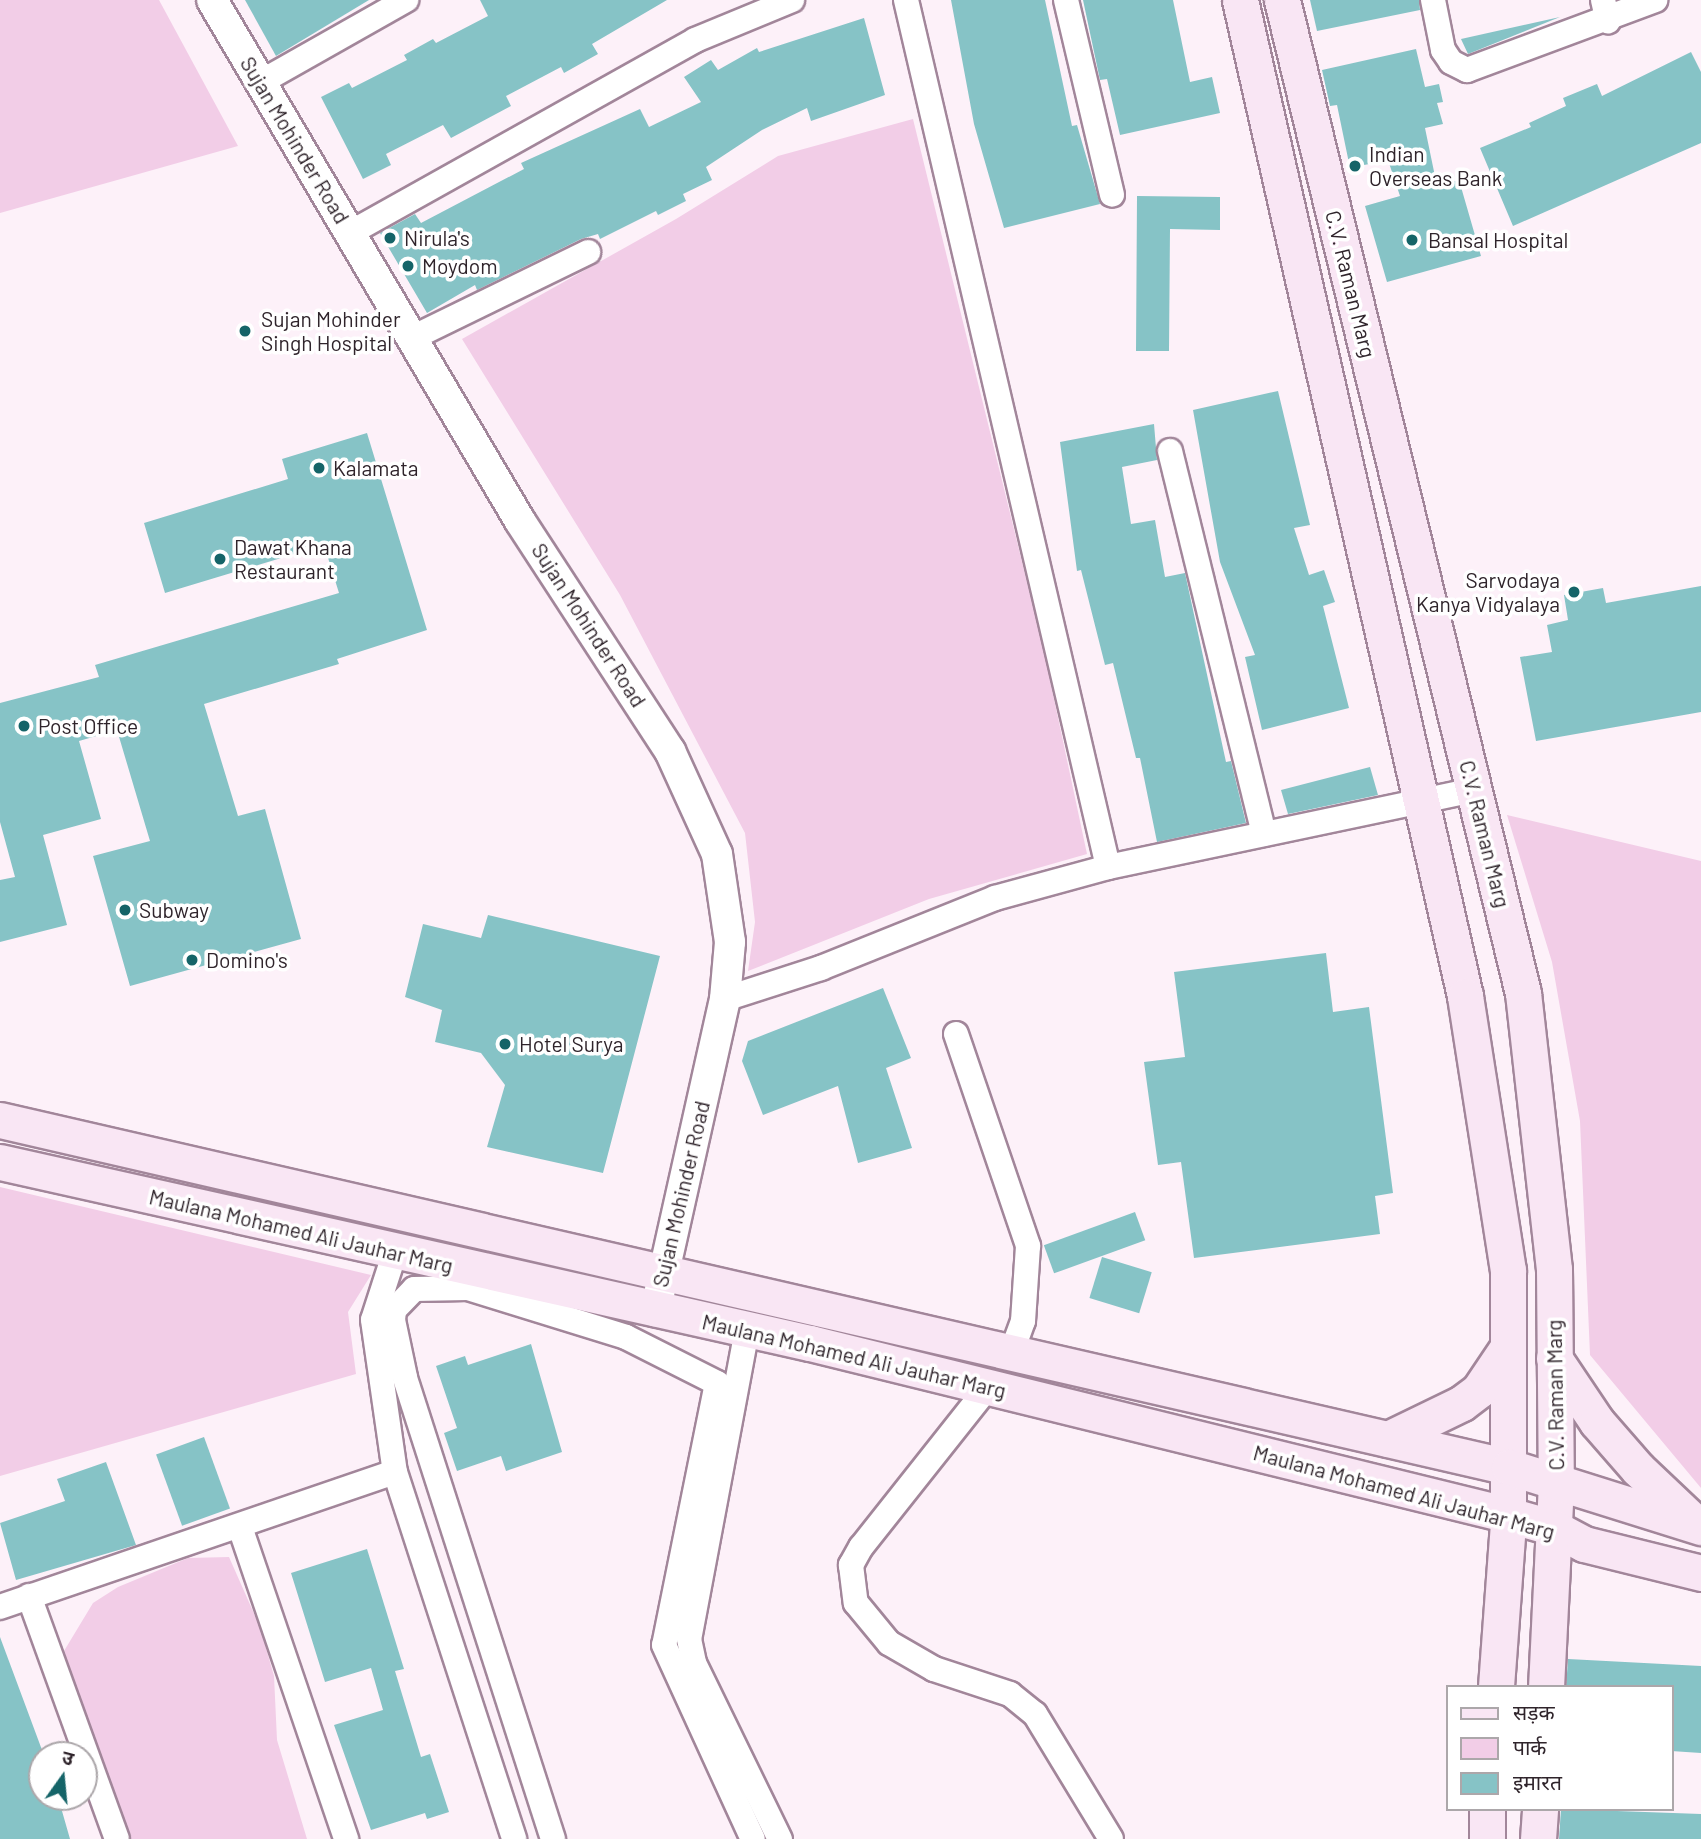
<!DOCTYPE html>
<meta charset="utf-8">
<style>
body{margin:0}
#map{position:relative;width:1701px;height:1839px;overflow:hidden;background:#fdf1f9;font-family:Barlow,"Noto Sans Devanagari",sans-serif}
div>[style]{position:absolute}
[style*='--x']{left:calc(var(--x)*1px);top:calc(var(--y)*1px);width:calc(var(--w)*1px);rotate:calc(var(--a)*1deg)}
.green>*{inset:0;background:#f2cde7}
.building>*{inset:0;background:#86c3c6;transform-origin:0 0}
.roads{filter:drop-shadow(2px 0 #a2869a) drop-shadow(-2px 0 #a2869a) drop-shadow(0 2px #a2869a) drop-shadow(0 -2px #a2869a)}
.minor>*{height:24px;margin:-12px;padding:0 12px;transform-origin:12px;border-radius:12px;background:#fff}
.tertiary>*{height:30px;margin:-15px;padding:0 15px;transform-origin:15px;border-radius:15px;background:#fff}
.secondary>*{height:35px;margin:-17.5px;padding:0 17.5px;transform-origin:17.5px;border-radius:17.5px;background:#f9e6f4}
.dots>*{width:19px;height:19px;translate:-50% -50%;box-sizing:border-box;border:4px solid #fff;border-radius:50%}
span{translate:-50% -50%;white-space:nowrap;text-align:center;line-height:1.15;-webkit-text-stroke:7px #fff;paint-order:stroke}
.street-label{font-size:21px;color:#2f242b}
.poi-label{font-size:21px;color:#2f242b}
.left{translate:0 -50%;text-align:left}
.right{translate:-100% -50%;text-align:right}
.legend{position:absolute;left:1446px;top:1685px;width:228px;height:126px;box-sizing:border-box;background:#fff;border:2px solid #aca7aa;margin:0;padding:9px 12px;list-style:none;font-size:21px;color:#2f242b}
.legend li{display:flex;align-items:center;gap:14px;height:35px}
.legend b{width:35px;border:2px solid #aca7aa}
.north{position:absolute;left:28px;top:1741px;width:70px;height:70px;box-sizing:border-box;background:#fff;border:2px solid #aca7aa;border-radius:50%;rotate:15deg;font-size:19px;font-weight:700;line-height:28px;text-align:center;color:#2f242b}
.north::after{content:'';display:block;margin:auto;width:24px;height:32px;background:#156468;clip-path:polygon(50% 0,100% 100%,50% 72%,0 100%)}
</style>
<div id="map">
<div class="green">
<i style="clip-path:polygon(0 0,159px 0,238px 146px,0 213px)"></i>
<i style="clip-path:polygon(913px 119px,1043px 647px,1087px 854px,929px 899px,748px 971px,755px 922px,745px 833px,620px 595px,462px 339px,676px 219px,778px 156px)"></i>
<i style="clip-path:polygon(1507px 815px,1701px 861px,1701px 1488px,1590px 1355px,1580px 1121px,1552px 962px)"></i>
<i style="clip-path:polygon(0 1187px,371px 1275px,348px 1312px,356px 1374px,0 1476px)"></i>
<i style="clip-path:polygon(229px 1557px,260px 1627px,274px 1676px,277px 1740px,307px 1839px,123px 1839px,64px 1651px,93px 1603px,118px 1587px,188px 1558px)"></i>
</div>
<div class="building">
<i style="clip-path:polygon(245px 0,369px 0,276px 56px)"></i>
<i style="clip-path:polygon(480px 0,667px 0,592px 44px,598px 54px,564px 73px,561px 67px,506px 96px,511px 106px,451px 138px,443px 125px,386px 154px,391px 165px,363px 179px,321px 97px,349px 83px,352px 88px,407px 60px,404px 55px,433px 39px,436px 43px,488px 16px)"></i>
<i style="clip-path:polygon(951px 0,1045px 0,1072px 126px,1077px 125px,1100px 204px,1004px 228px,974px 124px)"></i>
<i style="clip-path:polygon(1083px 0,1173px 0,1190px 82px,1212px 77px,1220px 113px,1120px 135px,1107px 79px,1100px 80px)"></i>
<i style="clip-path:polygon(1310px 0,1419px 0,1420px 10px,1317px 31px)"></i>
<i style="clip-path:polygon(1560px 17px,1468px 54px,1461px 39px)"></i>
<i style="clip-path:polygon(864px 18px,885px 95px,811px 121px,807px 108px,762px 130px,706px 167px,712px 180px,683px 194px,686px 201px,658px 215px,656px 211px,600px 239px,598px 234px,581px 239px,477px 290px,475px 285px,427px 313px,380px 233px,415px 214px,421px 223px,524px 169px,521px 163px,640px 109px,649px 127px,701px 102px,684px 77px,711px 60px,718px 70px,757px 48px,759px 52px)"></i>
<i style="clip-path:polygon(1416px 49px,1425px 87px,1439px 84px,1443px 102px,1437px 103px,1443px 124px,1425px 128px,1437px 186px,1459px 180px,1481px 256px,1387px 282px,1365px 206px,1400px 196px,1388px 160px,1350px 168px,1337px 105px,1330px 106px,1322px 70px)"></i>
<i style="clip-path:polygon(1691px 52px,1701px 72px,1701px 143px,1513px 226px,1480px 148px,1531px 127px,1529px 123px,1566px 106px,1563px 98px,1597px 84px,1602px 96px)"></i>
<i style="clip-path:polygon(1137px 196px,1220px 197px,1220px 230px,1170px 229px,1169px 351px,1136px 351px)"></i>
<i style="clip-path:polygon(1278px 391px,1310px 525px,1294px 528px,1309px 575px,1324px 570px,1335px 602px,1323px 606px,1349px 708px,1262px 730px,1245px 657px,1255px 655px,1220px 562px,1193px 410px)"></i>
<i style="clip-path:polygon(1154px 424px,1157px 460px,1122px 467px,1131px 524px,1155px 520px,1165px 577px,1185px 573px,1226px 762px,1231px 761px,1246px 823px,1157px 842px,1140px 758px,1136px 758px,1113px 663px,1105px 665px,1081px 570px,1077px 571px,1060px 442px)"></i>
<i style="clip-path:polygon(367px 433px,427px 630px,337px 659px,339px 664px,204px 704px,238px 816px,265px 809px,301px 939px,130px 986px,93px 856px,150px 841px,117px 730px,79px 741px,101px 819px,43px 835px,67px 925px,0 942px,0 880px,15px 877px,0 822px,0 703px,99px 677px,95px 665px,339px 593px,324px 545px,165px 593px,144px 523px,288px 479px,282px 459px)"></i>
<i style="clip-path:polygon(1701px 586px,1701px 712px,1536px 741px,1520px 657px,1552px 652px,1547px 625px,1568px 620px,1564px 595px,1603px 588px,1606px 603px)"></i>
<i style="clip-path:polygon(1370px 767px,1378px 795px,1288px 814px,1281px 790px)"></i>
<i style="clip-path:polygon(488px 915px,660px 956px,603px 1173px,487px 1147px,505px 1085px,481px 1053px,435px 1042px,442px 1010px,405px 997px,423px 924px,481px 938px)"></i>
<i style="clip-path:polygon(1326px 953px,1333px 1012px,1369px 1007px,1393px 1193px,1375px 1196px,1380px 1234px,1194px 1258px,1181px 1162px,1158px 1165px,1144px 1062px,1185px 1057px,1174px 972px)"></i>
<i style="clip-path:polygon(883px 988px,911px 1058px,886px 1068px,912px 1148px,858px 1163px,838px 1086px,763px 1115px,742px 1061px,748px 1041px)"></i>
<i style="left:1135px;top:1212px;width:30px;height:97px;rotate:70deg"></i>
<i style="left:1102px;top:1257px;width:52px;height:43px;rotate:17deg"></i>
<i style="clip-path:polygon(531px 1344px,562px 1452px,506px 1471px,501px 1456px,457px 1471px,444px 1433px,457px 1428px,436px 1366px,465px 1356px,468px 1365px)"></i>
<i style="left:204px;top:1437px;width:76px;height:51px;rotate:70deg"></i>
<i style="clip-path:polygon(106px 1462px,136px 1545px,16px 1580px,0 1523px,65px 1501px,57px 1479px)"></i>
<i style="clip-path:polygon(367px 1549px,404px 1669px,395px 1671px,421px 1757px,430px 1754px,449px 1812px,427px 1819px,425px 1813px,371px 1830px,334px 1725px,383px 1710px,371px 1668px,325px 1682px,291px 1573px)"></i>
<i style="clip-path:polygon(0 1637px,42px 1750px,42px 1797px,58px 1797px,70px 1839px,0 1839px)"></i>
<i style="clip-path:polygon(1568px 1659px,1701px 1666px,1701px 1753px,1671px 1751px,1671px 1687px,1566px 1687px)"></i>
<i style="clip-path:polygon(1561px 1809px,1701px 1814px,1701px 1839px,1559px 1839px)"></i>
</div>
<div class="roads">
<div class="minor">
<i style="--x:906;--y:0;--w:890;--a:76.88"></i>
<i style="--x:1066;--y:0;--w:200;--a:76.7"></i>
<i style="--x:1433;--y:0;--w:51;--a:78.7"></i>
<i style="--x:1443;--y:50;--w:14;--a:56"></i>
<i style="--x:1451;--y:62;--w:18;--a:27"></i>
<i style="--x:1467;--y:70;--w:201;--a:-20.4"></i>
<i style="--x:1603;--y:0;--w:22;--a:77"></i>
<i style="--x:261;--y:82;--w:167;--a:-29.5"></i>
<i style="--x:350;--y:233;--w:395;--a:-29.2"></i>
<i style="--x:695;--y:40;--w:105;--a:-22.4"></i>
<i style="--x:412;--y:338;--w:196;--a:-26"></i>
<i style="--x:1170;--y:451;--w:394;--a:76.2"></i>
<i style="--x:725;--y:999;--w:101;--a:-17.9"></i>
<i style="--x:821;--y:968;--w:188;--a:-21.9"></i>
<i style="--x:995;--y:898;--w:117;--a:-15.3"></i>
<i style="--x:1108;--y:867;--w:374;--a:-11.9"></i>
<i style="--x:956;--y:1034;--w:224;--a:71.2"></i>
<i style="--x:1028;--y:1246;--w:75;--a:93.8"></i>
<i style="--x:1023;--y:1321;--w:35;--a:110"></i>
<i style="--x:395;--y:1252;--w:71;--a:107.9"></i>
<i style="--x:373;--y:1320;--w:154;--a:81.8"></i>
<i style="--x:395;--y:1472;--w:386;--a:72"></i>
<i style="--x:747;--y:1330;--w:314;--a:100.6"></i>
<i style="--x:689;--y:1639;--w:25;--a:78"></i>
<i style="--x:694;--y:1663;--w:196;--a:64"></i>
<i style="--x:988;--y:1387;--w:204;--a:128.4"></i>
<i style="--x:861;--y:1547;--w:21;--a:119"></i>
<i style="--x:851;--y:1565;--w:38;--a:83"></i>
<i style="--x:856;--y:1603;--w:52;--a:50.5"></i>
<i style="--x:889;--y:1643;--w:52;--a:30"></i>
<i style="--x:934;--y:1669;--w:80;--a:18.2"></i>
<i style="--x:1010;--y:1694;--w:32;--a:39"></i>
<i style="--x:1035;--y:1714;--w:146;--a:58.7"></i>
<i style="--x:240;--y:1527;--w:330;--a:71.2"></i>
<i style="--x:29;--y:1596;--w:258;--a:70.1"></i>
<i style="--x:0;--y:1607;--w:417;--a:-18.9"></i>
<i style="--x:553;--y:1839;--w:485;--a:-107.8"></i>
<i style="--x:405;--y:1377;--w:58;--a:-101.9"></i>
<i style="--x:393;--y:1320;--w:10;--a:-84"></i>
<i style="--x:394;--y:1310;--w:29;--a:-46"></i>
<i style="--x:414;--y:1289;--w:54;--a:-1.1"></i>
<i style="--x:468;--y:1288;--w:165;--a:17.2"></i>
<i style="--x:626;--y:1337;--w:102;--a:26.8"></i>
<i style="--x:717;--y:1383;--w:267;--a:101.4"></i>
<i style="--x:664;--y:1645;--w:213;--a:65.4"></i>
</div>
<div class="tertiary">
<i style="--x:212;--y:0;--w:605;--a:59.41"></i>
<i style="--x:520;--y:521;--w:275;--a:56.9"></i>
<i style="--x:670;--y:751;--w:113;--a:65.5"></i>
<i style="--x:717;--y:854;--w:89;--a:81.6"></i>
<i style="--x:730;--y:942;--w:57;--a:95"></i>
<i style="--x:725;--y:999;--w:320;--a:102.6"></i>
</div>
<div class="secondary">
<i style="--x:1240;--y:0;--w:1021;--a:77.27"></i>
<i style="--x:1465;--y:996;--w:277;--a:81.1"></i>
<i style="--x:1508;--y:1270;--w:253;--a:90"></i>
<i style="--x:1508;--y:1523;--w:164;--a:94.2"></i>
<i style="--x:1282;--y:0;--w:1022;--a:76.36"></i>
<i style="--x:1523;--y:993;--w:278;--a:83.6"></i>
<i style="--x:1554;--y:1269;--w:214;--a:89.5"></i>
<i style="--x:1556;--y:1483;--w:204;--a:92.8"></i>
<i style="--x:0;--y:1120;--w:1548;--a:12.95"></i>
<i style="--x:1509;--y:1467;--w:201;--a:17.4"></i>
<i style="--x:0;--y:1162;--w:830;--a:12.6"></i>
<i style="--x:810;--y:1343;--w:720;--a:13.82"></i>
<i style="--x:1509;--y:1515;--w:47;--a:16.1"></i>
<i style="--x:1554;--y:1528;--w:34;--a:28"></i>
<i style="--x:1584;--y:1544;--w:121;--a:13.9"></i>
<i style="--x:1554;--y:1358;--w:77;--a:56.1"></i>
<i style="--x:1597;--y:1422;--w:62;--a:48.9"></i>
<i style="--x:1638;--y:1469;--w:76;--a:43.4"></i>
<i style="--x:1388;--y:1439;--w:82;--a:-25.9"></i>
<i style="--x:1462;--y:1403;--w:21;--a:-37"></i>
<i style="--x:1479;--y:1390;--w:52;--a:-56"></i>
<i style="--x:1487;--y:1839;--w:30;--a:-90"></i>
<i style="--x:1538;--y:1839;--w:30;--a:-86"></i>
</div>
</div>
<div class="dots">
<i style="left:1355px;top:166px;background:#156468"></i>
<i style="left:390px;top:238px;background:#156468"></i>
<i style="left:1412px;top:240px;background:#156468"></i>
<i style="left:408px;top:266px;background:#156468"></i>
<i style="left:245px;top:331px;background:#156468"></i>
<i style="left:319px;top:468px;background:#156468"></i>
<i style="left:220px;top:559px;background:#156468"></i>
<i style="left:1574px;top:592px;background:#156468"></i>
<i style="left:24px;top:726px;background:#156468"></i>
<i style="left:125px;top:910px;background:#156468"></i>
<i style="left:192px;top:960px;background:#156468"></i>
<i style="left:505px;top:1044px;background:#156468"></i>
</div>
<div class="street-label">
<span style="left:295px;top:140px;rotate:59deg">Sujan Mohinder Road</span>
<span style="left:1351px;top:284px;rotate:76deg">C.V. Raman Marg</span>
<span style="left:589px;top:625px;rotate:57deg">Sujan Mohinder Road</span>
<span style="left:1485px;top:834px;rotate:76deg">C.V. Raman Marg</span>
<span style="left:681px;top:1194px;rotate:-77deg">Sujan Mohinder Road</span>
<span style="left:301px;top:1231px;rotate:13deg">Maulana Mohamed Ali Jauhar Marg</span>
<span style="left:854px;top:1356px;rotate:13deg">Maulana Mohamed Ali Jauhar Marg</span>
<span style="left:1555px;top:1395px;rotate:-91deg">C.V. Raman Marg</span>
<span style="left:1404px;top:1492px;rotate:15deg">Maulana Mohamed Ali Jauhar Marg</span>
</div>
<div class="poi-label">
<span class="left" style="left:1369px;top:166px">Indian<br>Overseas Bank</span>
<span class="left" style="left:404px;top:238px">Nirula's</span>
<span class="left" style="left:1428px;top:240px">Bansal Hospital</span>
<span class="left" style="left:422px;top:266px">Moydom</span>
<span class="left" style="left:261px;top:331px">Sujan Mohinder<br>Singh Hospital</span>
<span class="left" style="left:333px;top:468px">Kalamata</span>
<span class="left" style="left:234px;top:559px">Dawat Khana<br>Restaurant</span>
<span class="right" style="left:1560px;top:592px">Sarvodaya<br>Kanya Vidyalaya</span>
<span class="left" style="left:38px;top:726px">Post Office</span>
<span class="left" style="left:139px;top:910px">Subway</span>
<span class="left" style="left:206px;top:960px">Domino's</span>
<span class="left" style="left:519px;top:1044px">Hotel Surya</span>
</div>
<ul class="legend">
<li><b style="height:9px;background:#f9e6f4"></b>सड़क</li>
<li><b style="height:19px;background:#f2cde7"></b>पार्क</li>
<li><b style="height:19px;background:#86c3c6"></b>इमारत</li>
</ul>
<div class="north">उ</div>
</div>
